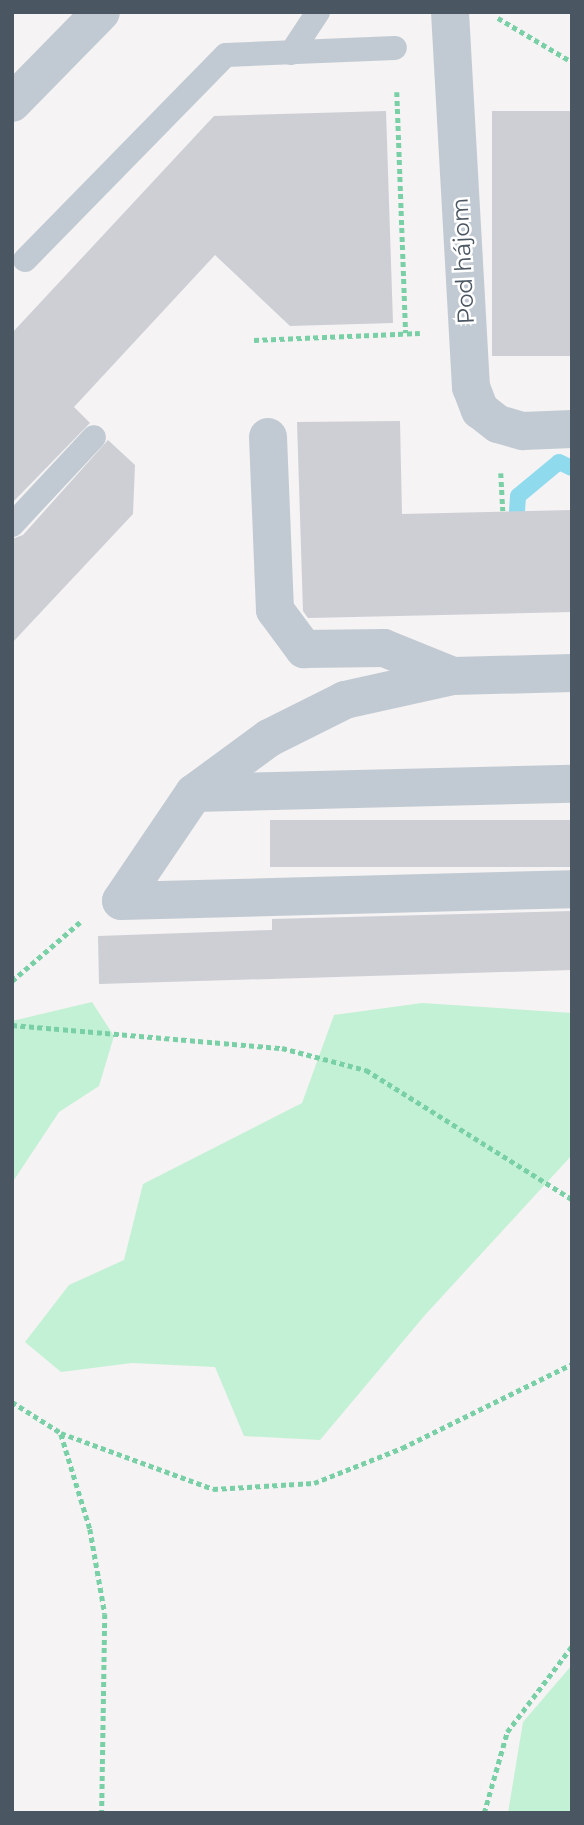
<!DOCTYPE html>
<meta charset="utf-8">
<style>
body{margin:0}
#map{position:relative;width:584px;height:1825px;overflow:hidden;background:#f5f3f3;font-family:Montserrat,sans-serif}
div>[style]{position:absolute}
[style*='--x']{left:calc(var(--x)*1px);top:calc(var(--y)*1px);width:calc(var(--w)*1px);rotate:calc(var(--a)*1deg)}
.green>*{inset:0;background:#c3f1d5}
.stream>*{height:16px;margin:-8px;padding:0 8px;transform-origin:8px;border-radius:8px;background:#90daee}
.building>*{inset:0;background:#cdcfd5;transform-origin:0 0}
.path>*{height:4.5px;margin-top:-2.25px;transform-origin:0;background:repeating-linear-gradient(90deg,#7ad0a6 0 5px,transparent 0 8.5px)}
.lane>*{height:24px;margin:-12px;padding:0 12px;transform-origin:12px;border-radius:12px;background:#c1cad2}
.street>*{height:38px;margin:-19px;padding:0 19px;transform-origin:19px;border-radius:19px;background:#c1cad2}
span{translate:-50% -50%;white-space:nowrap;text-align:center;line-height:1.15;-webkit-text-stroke:5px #fff;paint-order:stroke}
.street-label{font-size:23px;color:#4a5661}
.frame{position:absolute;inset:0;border:14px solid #4a5661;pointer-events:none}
</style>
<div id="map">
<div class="green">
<i style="clip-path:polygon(92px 1002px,114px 1036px,99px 1086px,59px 1112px,12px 1183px,12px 1021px)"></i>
<i style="clip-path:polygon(422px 1003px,572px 1013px,572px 1155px,425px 1315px,320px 1440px,244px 1436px,215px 1367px,132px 1363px,61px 1372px,25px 1342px,69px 1285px,124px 1260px,143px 1184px,302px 1103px,334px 1015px)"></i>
<i style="clip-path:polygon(572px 1665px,572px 1813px,508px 1813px,523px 1722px)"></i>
</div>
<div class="stream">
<i style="--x:517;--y:511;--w:15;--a:-86"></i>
<i style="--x:518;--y:496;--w:53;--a:-39.7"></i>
<i style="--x:559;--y:462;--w:14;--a:25"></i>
</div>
<div class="building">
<i style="clip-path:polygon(386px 111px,393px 323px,290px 326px,215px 255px,74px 407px,90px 423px,12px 503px,12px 333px,214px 116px)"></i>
<i style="left:572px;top:111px;width:245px;height:80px;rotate:90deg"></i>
<i style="clip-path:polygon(400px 421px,402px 514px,572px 510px,572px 612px,308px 618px,303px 611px,297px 422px)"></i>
<i style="clip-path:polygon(108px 440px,135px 465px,133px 514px,12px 643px,12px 539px,23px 535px)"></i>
<i style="left:572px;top:820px;width:47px;height:302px;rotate:90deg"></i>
<i style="clip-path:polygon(572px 911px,572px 970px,99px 984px,98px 936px,272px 930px,272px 919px)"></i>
</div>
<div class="path">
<i style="--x:498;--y:18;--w:86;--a:30.7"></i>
<i style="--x:397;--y:92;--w:241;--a:87.9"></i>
<i style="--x:254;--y:340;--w:166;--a:-2.4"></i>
<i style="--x:501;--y:473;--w:38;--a:87"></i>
<i style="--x:12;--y:981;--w:90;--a:-40.9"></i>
<i style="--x:12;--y:1025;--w:271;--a:4.9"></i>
<i style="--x:282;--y:1048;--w:87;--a:14.7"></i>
<i style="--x:366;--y:1070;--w:243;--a:32.1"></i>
<i style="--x:12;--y:1402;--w:58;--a:32.3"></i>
<i style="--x:61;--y:1433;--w:162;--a:20.2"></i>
<i style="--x:213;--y:1489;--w:101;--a:-3.4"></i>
<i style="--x:314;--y:1483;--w:95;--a:-21.7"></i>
<i style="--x:402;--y:1448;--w:190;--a:-26.3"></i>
<i style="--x:61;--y:1434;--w:99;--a:73"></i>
<i style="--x:90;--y:1529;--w:86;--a:80"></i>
<i style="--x:105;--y:1614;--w:199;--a:90.9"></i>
<i style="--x:484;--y:1813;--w:84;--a:-74.1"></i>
<i style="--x:507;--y:1732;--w:108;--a:-52.9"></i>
</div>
<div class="lane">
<i style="--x:291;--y:53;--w:49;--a:-56.6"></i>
<i style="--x:25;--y:260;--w:287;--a:-45.6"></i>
<i style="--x:226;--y:55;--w:169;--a:-2.4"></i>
<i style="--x:12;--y:525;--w:120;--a:-47"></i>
</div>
<div class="street">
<i style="--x:450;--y:12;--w:376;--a:86.8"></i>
<i style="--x:471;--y:387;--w:25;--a:69"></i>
<i style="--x:480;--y:410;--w:23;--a:38"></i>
<i style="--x:498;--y:424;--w:26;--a:16"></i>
<i style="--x:523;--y:431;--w:49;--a:-2.3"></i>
<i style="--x:12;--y:103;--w:127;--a:-45.6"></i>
<i style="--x:268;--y:437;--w:173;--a:87.7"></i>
<i style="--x:275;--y:610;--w:49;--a:53.4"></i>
<i style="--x:304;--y:649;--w:80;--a:-0.7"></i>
<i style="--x:384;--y:648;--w:74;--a:22.1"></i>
<i style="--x:453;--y:676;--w:119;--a:-1.4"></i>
<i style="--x:453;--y:676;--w:111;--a:167.5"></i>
<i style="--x:345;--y:700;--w:85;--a:153.4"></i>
<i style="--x:269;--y:738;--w:93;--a:143.7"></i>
<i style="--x:194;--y:793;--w:130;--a:124.1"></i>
<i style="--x:121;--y:901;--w:451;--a:-1.5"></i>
<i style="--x:194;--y:793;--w:378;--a:-1.4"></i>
</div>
<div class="street-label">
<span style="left:463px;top:261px;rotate:-93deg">Pod hájom</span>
</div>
<div class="frame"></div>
</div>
